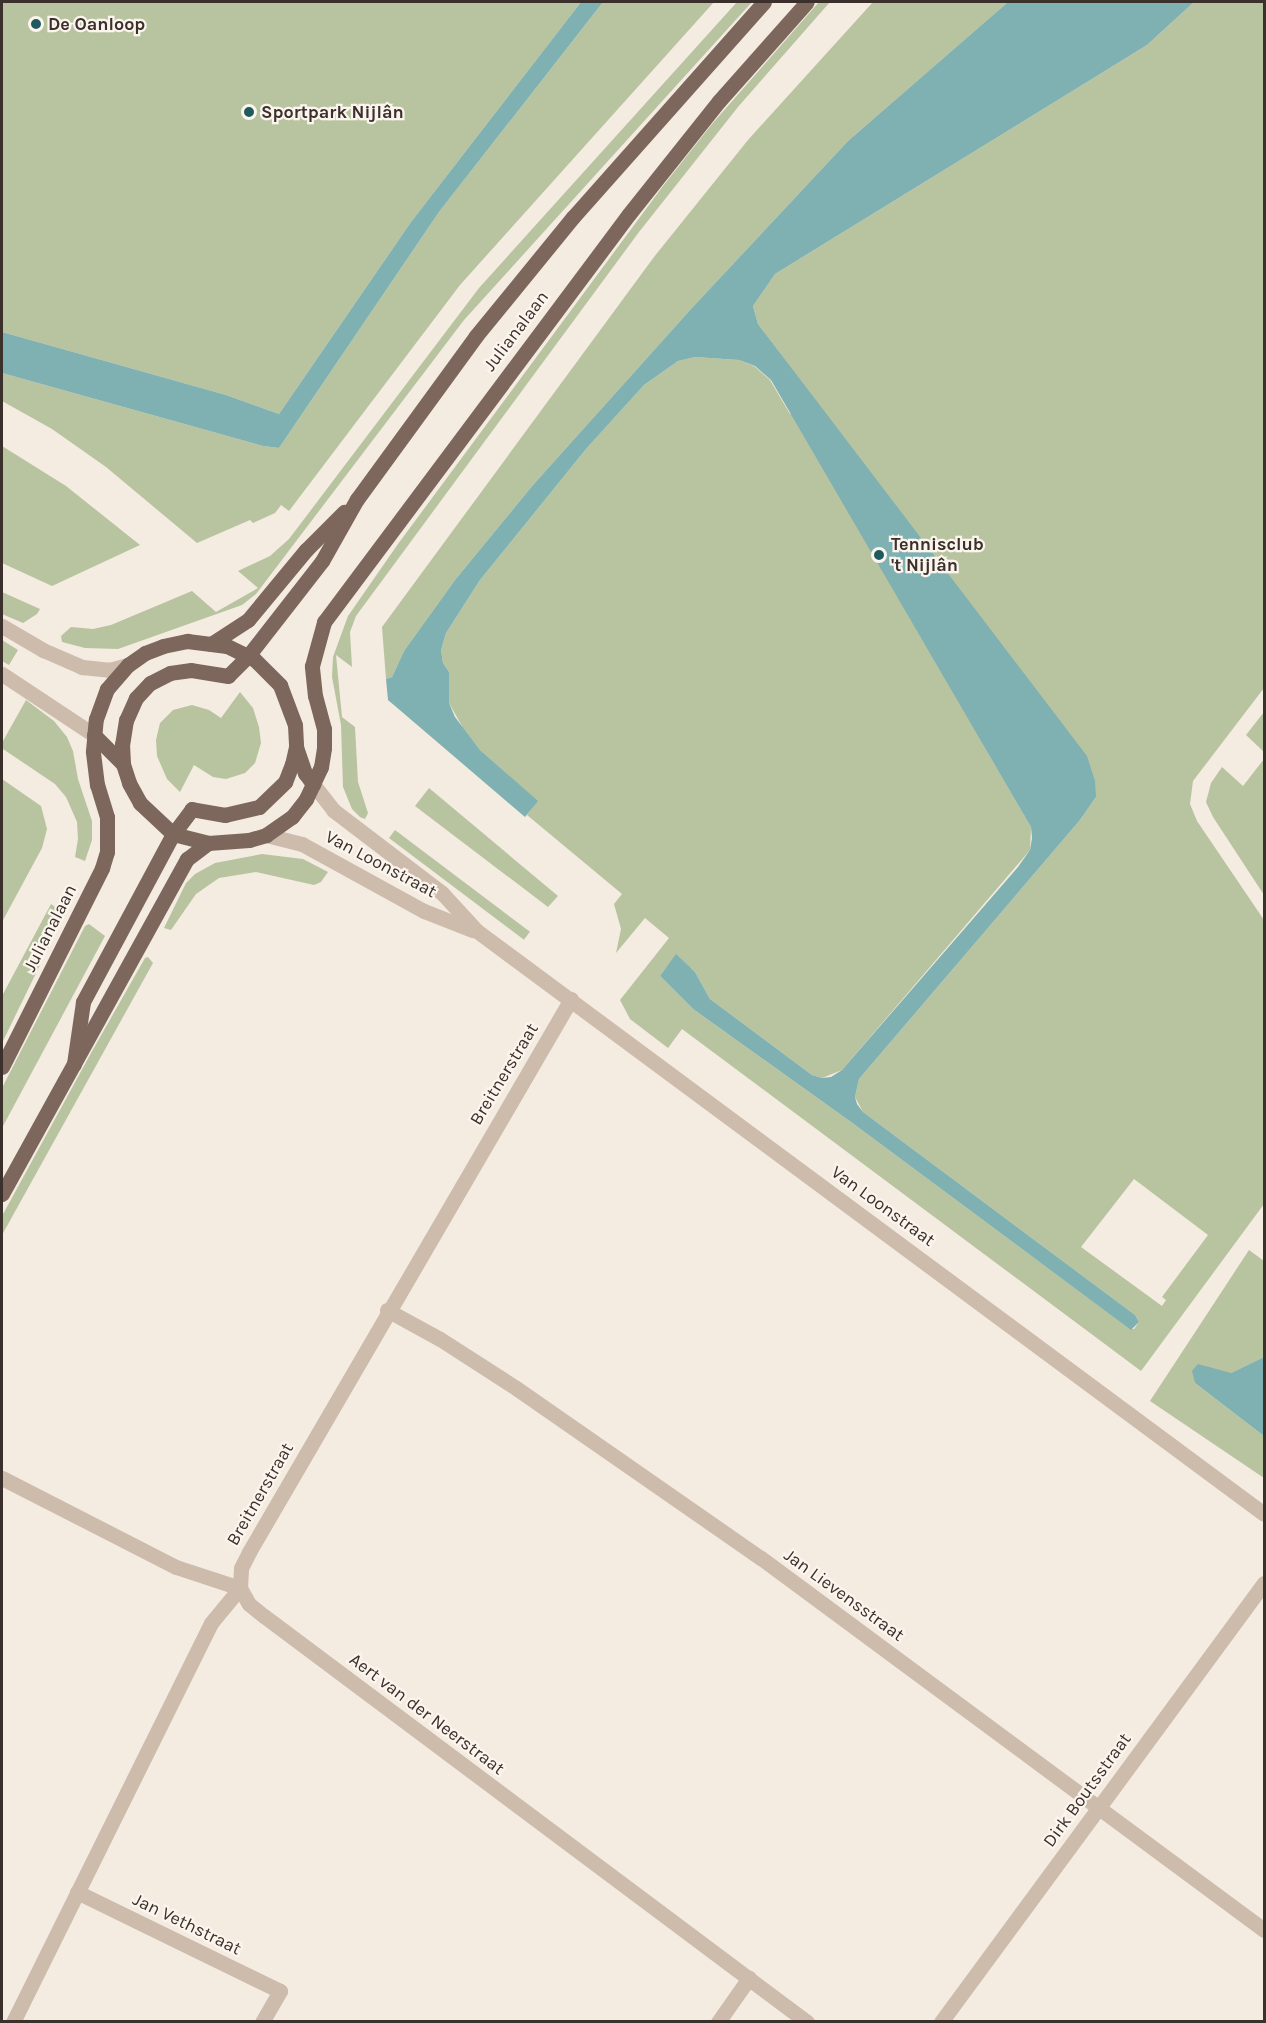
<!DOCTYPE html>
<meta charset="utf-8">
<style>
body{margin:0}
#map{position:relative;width:1266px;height:2023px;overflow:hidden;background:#f4ebe1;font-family:Karla,sans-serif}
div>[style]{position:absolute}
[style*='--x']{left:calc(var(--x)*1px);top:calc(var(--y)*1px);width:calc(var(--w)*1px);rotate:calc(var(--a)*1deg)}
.green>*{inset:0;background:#b8c4a0;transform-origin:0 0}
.water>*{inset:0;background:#7fb0b2}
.minor>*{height:15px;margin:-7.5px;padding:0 7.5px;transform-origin:7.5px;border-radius:7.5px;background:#cdbbac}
.major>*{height:15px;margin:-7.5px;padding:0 7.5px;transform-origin:7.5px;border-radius:7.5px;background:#7d675c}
.dots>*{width:16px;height:16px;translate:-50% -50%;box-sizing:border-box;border:3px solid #fbf5ee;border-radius:50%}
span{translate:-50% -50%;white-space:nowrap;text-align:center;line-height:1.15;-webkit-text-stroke:4.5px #fbf5ee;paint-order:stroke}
.poi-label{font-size:18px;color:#3b302b;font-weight:700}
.left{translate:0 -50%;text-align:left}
.street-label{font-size:18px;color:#3b302b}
.frame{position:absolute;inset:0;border:3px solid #3b302b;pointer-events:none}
</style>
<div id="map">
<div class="green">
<i style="clip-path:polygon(2px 2px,581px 2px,411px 222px,279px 414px,226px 395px,2px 332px)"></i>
<i style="clip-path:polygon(603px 2px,714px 2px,460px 285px,289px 511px,281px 505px,275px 513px,253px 523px,250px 520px,197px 543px,106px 467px,52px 429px,2px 401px,2px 373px,263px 446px,279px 448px,439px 212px)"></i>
<i style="clip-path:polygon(737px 2px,752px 2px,464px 320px,256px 594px,242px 605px,118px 649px,85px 648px,62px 642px,61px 636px,71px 627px,93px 629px,111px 625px,192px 591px,216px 612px,258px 588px,238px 571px,270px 556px,289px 539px,479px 288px)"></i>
<i style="clip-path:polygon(819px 2px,830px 2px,738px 107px,639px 232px,356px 616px,350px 632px,352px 667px,336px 655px,342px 717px,355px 727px,358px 782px,368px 813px,365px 819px,360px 817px,352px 809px,343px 787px,341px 725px,332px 677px,333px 657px,348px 616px,398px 544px,663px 186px,712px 124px)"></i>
<i style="clip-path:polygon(873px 2px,1008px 2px,848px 141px,691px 309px,533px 485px,455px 580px,404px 651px,392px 677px,386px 679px,382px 627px,654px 257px,748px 140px)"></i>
<i style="clip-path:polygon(evenodd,1194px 2px,1264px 2px,1264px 688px,1193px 781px,1190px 804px,1197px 821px,1264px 920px,1264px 1204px,1141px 1371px,682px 1029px,668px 1048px,630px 1019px,620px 1000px,669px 938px,645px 918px,616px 953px,621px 929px,614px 904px,622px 894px,527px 815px,537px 801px,480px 750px,463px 728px,449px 703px,449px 672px,443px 663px,441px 650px,446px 633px,480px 580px,586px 449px,644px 385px,678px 361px,695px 357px,739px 360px,754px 366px,770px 380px,790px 414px,813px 397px,758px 324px,753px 306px,775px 274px,1147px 45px,1194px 2px,983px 744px,1096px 797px,1080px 820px,859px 1079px,855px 1097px,863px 1112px,1135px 1315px,1139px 1322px,1134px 1329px,1130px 1329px,851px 1122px,693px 1009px,660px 976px,676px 955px,695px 972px,710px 999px,812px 1075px,822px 1078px,842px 1070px,1030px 850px,1031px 827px,983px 744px,1194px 2px,1134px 1179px,1208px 1235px,1162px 1297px,1166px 1300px,1162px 1306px,1081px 1247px,1134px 1179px)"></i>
<i style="clip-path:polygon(2px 446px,66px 486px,140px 545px,52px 586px,2px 563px)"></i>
<i style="clip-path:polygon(2px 592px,40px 609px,37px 614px,23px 623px,2px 614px)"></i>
<i style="clip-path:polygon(2px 640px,18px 650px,9px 665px,2px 661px)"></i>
<i style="clip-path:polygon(240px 692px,253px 708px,259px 727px,261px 743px,255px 763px,245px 773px,226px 779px,213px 777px,194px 765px,180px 792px,167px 779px,157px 756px,156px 740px,160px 723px,173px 710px,192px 705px,209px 710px,221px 718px)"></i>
<i style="clip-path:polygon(26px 700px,54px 721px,67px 737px,73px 751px,78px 779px,92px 821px,92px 840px,85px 861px,75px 857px,78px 839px,77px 822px,66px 797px,55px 784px,3px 749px,3px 741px)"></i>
<i style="clip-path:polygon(1264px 712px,1264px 752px,1246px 735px)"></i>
<i style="clip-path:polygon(1264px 759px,1264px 895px,1213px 817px,1206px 802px,1211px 783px,1222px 767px,1243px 786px)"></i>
<i style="clip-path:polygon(2px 779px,41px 806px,47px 829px,42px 848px,2px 922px)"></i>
<i style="clip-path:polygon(429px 788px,558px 896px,548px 907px,415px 806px)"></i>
<i style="left:395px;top:830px;width:169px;height:10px;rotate:37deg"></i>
<i style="clip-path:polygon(262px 854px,303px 859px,328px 872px,321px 882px,314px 885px,256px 872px,219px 878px,196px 894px,171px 930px,164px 928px,186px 883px,195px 874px,215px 863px)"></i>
<i style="clip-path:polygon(51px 904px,65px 914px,61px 923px,52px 919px,49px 926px,57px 930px,2px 1043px,2px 996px)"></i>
<i style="clip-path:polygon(89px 924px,105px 936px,2px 1128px,2px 1088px,85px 926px)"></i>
<i style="clip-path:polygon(148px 957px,153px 963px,2px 1235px,2px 1216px,91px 1053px,145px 958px)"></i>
<i style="clip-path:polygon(1249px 1250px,1264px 1261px,1264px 1357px,1231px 1373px,1195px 1383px,1264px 1436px,1264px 1478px,1150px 1401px)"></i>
</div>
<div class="water">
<i style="clip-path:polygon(581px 2px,603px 2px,439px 212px,279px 448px,263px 446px,2px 373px,2px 332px,226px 395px,279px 414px,411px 222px)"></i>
<i style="clip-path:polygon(1008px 2px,1194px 2px,1147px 45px,775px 274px,753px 306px,758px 324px,1087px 756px,1095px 781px,1096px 797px,1080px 820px,859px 1079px,855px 1097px,857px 1104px,863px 1112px,1135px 1315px,1139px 1322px,1131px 1330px,851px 1122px,693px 1009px,660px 976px,676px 954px,695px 972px,710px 999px,812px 1075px,822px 1078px,831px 1077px,842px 1070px,1018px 867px,1030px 850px,1032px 838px,1031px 827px,771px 380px,755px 366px,739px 360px,695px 357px,678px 361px,644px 385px,586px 449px,480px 580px,446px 633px,441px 650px,443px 663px,449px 672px,449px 703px,455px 717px,480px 750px,538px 801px,525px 817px,388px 700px,386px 679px,392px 677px,404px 651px,455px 580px,533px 485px,691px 309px,848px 141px)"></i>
<i style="clip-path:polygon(1264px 1357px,1264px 1436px,1195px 1383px,1192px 1371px,1198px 1364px,1231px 1373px)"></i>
</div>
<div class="minor">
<i style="--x:2;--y:626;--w:48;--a:30.3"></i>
<i style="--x:43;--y:650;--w:43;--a:23.6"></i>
<i style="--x:82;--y:667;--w:27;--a:6"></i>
<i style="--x:109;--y:670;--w:20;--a:-15"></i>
<i style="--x:2;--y:674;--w:110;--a:33.5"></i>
<i style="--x:313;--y:784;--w:33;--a:52"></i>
<i style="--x:333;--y:810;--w:137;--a:37.3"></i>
<i style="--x:442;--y:893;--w:52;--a:47.4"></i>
<i style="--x:477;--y:931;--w:979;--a:36.53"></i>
<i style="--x:266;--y:835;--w:37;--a:14"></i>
<i style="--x:302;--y:844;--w:139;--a:28.8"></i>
<i style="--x:424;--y:911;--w:52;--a:21.6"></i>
<i style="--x:387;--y:1310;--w:60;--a:28.7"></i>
<i style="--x:440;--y:1339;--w:90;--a:32.8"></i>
<i style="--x:516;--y:1388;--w:298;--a:34.8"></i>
<i style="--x:761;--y:1558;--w:626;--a:36.49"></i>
<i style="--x:2;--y:1478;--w:195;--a:27.1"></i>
<i style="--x:176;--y:1567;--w:67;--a:18.2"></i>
<i style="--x:240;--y:1588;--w:18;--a:61"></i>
<i style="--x:249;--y:1604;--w:19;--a:39"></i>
<i style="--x:264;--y:1616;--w:678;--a:36.79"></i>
<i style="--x:77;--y:1892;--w:226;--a:26"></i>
<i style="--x:280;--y:1991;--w:36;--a:120"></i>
<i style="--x:13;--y:2022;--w:445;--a:-63.6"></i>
<i style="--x:211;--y:1623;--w:45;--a:-50.4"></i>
<i style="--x:240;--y:1588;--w:20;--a:-87"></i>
<i style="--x:241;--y:1568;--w:18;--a:-63"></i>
<i style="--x:249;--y:1552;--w:640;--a:-59.79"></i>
<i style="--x:718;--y:2022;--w:54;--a:-54.8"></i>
<i style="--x:941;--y:2022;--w:545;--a:-53.66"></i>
</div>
<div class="major">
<i style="--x:764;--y:2;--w:288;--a:131.6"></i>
<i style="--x:573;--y:217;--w:154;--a:129.2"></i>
<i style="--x:476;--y:336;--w:202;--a:126.1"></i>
<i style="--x:357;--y:499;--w:71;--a:119.4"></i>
<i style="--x:322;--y:561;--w:120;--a:127.9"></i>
<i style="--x:248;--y:656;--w:28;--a:135"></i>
<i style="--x:228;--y:676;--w:37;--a:-171"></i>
<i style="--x:191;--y:670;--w:21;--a:172"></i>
<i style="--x:170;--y:673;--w:22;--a:153"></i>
<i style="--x:150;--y:683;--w:21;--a:133"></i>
<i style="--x:136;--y:698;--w:24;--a:114"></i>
<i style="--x:126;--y:720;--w:24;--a:99"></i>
<i style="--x:122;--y:744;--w:20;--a:87"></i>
<i style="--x:123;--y:764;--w:20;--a:72"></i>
<i style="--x:129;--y:783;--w:23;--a:61"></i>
<i style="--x:140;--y:803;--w:45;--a:43.2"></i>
<i style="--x:173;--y:834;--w:36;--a:14"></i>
<i style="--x:208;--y:843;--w:41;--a:-4.2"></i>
<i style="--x:249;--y:840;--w:18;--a:-16"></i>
<i style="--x:266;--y:835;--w:32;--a:-35"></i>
<i style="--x:292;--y:817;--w:23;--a:-52"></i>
<i style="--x:306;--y:799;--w:35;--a:-65"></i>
<i style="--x:321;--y:767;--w:19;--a:-81"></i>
<i style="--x:324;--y:748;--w:19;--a:-90"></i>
<i style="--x:324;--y:729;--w:34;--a:-105"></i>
<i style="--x:315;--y:696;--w:30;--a:-96"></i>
<i style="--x:312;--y:666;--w:46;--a:-74.7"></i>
<i style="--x:324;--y:622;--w:509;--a:-53.22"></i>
<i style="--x:629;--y:214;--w:144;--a:-51.5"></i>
<i style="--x:719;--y:101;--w:132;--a:-48.4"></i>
<i style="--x:211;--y:644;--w:44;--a:-33"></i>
<i style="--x:248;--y:620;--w:91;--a:-50.4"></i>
<i style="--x:306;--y:550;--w:54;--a:-45"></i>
<i style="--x:94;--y:735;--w:41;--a:45"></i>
<i style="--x:296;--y:747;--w:28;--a:71"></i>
<i style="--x:305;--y:773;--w:14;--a:54"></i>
<i style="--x:2;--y:1067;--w:223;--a:-63.3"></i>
<i style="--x:102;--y:868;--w:17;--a:-73"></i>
<i style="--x:107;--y:852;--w:35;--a:-90"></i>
<i style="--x:107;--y:817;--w:34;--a:-107"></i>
<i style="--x:97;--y:785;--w:34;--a:-97"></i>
<i style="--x:93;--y:751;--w:32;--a:-85"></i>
<i style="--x:96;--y:719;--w:32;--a:-70"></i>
<i style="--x:107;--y:689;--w:32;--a:-49"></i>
<i style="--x:128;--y:665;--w:21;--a:-35"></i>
<i style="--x:145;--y:653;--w:19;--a:-21"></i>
<i style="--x:163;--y:646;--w:25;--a:-12"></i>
<i style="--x:187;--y:641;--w:40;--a:7.1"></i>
<i style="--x:227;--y:646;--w:30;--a:26"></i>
<i style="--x:254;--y:659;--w:37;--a:45"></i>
<i style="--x:280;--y:685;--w:43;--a:69.4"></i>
<i style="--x:295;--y:725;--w:22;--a:87"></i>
<i style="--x:296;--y:747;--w:17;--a:103"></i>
<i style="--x:292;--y:764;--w:19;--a:111"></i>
<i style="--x:285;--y:782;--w:36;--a:136"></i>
<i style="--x:259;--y:807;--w:35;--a:167"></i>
<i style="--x:225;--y:815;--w:34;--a:-170"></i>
<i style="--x:192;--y:809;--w:31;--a:127"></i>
<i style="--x:173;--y:834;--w:191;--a:118.2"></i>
<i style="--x:83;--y:1002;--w:63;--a:98.3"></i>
<i style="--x:2;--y:1194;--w:383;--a:-61.1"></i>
<i style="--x:187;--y:859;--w:26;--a:-37"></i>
</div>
<div class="dots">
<i style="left:36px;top:24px;background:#1f5a5e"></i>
<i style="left:249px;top:112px;background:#1f5a5e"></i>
<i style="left:879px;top:555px;background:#1f5a5e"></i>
</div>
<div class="poi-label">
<span class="left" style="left:48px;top:24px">De Oanloop</span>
<span class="left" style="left:261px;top:112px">Sportpark Nijlân</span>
<span class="left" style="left:891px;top:555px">Tennisclub<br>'t Nijlân</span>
</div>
<div class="street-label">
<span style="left:516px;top:331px;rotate:-53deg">Julianalaan</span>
<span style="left:381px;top:864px;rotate:28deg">Van Loonstraat</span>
<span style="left:50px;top:928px;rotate:-63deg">Julianalaan</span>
<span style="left:504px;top:1074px;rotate:-59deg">Breitnerstraat</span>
<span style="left:883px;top:1206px;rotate:36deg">Van Loonstraat</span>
<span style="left:260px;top:1494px;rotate:-60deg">Breitnerstraat</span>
<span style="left:844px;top:1595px;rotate:36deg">Jan Lievensstraat</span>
<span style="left:427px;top:1714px;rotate:37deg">Aert van der Neerstraat</span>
<span style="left:1087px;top:1790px;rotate:-54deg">Dirk Boutsstraat</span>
<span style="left:187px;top:1924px;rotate:26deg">Jan Vethstraat</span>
</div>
<div class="frame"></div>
</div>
